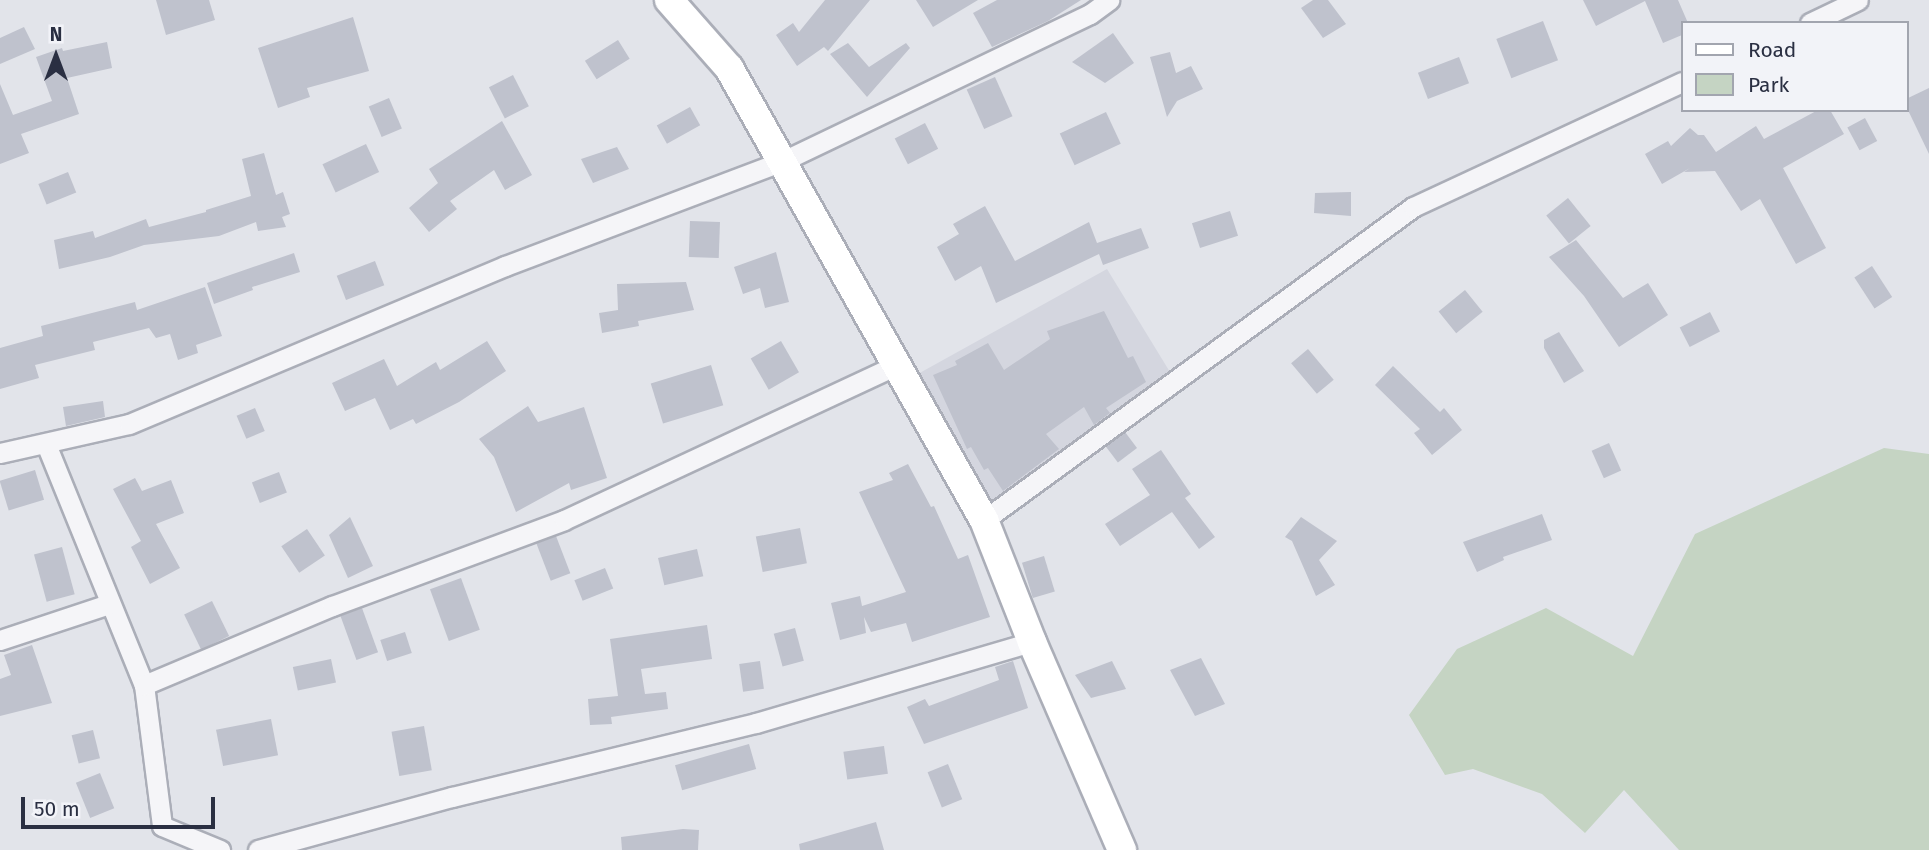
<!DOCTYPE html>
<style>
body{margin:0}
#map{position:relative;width:1929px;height:850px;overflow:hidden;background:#e2e4ea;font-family:"Fira Sans",sans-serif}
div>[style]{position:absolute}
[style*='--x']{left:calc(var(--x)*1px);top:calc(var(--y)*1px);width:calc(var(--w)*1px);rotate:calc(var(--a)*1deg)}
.built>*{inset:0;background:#d4d6df}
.green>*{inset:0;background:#c5d4c3}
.building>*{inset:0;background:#bfc2cd;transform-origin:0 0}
.roads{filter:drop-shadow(2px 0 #abaeb8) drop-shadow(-2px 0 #abaeb8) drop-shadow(0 2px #abaeb8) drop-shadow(0 -2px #abaeb8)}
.street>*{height:19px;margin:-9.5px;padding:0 9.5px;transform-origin:9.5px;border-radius:9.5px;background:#f5f5f8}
.secondary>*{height:28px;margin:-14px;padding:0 14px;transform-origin:14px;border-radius:14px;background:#fff}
span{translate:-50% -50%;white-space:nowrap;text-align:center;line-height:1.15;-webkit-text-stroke:7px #f2f3f8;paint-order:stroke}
.legend{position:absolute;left:1681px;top:21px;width:228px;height:91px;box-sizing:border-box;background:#f2f3f8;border:2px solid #a2a5af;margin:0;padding:9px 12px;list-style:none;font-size:21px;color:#2a2f42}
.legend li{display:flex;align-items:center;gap:14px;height:35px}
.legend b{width:35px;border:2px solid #a2a5af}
.north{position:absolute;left:21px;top:21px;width:70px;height:70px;-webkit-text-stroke:5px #f2f3f8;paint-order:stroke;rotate:0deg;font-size:19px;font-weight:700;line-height:28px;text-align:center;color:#2a2f42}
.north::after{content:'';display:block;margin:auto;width:24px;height:32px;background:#2a2f42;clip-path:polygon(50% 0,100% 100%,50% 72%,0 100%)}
.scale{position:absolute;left:21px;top:797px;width:194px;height:32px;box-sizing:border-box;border:4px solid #2a2f42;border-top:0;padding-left:9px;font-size:21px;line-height:24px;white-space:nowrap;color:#2a2f42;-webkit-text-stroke:5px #f2f3f8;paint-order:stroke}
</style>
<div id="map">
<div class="built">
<i style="clip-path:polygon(1107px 269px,1173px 377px,989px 508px,916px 375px)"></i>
</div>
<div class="green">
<i style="clip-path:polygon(1884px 448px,1929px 454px,1929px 850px,1679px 850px,1624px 790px,1585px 833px,1542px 794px,1473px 769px,1445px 775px,1409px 715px,1457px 649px,1546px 608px,1633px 656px,1695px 534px)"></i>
</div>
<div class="building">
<i style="clip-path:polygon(156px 0,209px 0,215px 20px,166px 35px)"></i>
<i style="clip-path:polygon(825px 0,870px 0,828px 51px,824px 47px,797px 66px,776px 35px,793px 23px,799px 32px)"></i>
<i style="clip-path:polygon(916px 0,978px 0,933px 27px)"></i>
<i style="clip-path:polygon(997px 0,1081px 0,1048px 21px,992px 47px,973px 13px)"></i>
<i style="clip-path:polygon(1313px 0,1328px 0,1346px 24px,1323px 38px,1301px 8px)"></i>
<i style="clip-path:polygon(1583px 0,1678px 0,1688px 23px,1682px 23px,1682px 35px,1663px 43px,1645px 1px,1596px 26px)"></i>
<i style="clip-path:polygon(353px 17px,369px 71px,307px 88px,310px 97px,278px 108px,258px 48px)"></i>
<i style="left:1543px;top:21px;width:42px;height:50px;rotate:69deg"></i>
<i style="clip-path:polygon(24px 27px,35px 49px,0 64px,0 38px)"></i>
<i style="clip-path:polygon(1113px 33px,1134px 63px,1105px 83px,1072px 62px)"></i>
<i style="left:618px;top:40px;width:22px;height:39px;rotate:58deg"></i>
<i style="clip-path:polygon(107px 42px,112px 68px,67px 78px,79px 114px,21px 134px,29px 153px,0 164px,0 84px,13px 115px,52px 101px,36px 57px,62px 48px,63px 51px)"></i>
<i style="clip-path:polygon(848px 43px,869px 67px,906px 43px,910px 48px,867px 97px,830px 54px)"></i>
<i style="clip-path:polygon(1170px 52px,1176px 73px,1191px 66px,1203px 89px,1177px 101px,1167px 117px,1150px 57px)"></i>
<i style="left:1459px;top:57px;width:28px;height:44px;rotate:69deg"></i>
<i style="left:513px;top:75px;width:35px;height:27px;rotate:63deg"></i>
<i style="left:995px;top:77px;width:43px;height:31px;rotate:66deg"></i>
<i style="clip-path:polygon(1929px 88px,1929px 154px,1906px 106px,1906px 99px)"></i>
<i style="left:389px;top:98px;width:33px;height:22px;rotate:67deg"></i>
<i style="left:690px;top:107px;width:21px;height:38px;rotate:61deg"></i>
<i style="clip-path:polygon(1818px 110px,1830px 110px,1844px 134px,1783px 168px,1826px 248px,1796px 264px,1760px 199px,1741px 211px,1715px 171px,1684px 172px,1690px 168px,1662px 184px,1645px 154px,1668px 141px,1671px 146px,1690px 128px,1698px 135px,1704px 135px,1716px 152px,1756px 126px,1764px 139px)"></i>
<i style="left:1106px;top:112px;width:35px;height:51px;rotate:65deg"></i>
<i style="left:1865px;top:118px;width:26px;height:20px;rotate:62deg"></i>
<i style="clip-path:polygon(502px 121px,532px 175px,505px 190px,494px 170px,450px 201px,457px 209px,429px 232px,409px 208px,438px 183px,429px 169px)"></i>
<i style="left:925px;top:123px;width:29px;height:34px;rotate:63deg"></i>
<i style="left:366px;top:144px;width:31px;height:48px;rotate:65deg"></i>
<i style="clip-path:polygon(617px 147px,629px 169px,593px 183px,581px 159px)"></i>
<i style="clip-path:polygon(264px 153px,276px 195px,283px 192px,290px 214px,282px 217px,286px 227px,258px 231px,256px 222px,219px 236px,144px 245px,110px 257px,59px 269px,54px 240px,93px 231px,95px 238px,146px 219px,149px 227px,206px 212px,206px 210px,251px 196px,242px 159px)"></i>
<i style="left:68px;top:172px;width:22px;height:32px;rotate:68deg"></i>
<i style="clip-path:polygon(1351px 192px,1351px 216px,1314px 213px,1315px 193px)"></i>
<i style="left:1568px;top:198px;width:36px;height:28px;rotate:51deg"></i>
<i style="clip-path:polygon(985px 206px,1015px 261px,1089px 222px,1097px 243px,1141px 228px,1149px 248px,1103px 265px,1099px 254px,996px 303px,981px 266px,955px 281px,937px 247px,959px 234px,953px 224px)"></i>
<i style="left:1230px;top:211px;width:26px;height:40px;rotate:72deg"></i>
<i style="left:690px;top:221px;width:30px;height:36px;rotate:2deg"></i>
<i style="clip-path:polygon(1576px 240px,1623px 298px,1648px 283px,1668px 315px,1619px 347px,1584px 296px,1549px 257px)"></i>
<i style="clip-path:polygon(776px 252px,789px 302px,765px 308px,760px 288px,743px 294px,734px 267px)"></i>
<i style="clip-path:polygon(294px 253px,300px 272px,252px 287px,253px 290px,214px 304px,207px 283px)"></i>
<i style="left:375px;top:261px;width:26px;height:41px;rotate:69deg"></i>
<i style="left:1872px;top:266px;width:37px;height:21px;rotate:57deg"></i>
<i style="clip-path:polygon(686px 282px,694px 310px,638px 321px,639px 326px,602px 333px,599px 313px,618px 310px,617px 284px)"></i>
<i style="clip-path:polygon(205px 287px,222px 336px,196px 345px,198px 353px,178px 360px,170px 334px,156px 338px,149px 328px,93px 342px,95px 350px,35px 365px,39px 378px,0 389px,0 348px,43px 336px,41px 326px,135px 302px,137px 310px)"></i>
<i style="left:1465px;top:290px;width:28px;height:34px;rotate:51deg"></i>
<i style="clip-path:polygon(1104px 311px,1128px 358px,1133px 356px,1146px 382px,1106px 408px,1110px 413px,1094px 425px,1084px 407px,1046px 434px,1059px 449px,1003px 491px,988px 468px,984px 470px,971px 447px,967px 449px,933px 375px,957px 365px,955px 361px,988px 343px,1004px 370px,1050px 339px,1047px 331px)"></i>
<i style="left:1710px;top:312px;width:22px;height:34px;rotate:63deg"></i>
<i style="clip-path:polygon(1559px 332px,1584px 371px,1564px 383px,1544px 348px,1544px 340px)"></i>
<i style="clip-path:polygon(487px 341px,506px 371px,459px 402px,416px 424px,413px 419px,390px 430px,375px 398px,345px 411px,332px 383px,384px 359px,397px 386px,436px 362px,440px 370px)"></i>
<i style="left:781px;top:341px;width:36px;height:35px;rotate:60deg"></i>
<i style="left:1308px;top:349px;width:40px;height:22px;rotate:50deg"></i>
<i style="left:711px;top:365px;width:42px;height:63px;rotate:73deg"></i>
<i style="clip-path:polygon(1393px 366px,1440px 412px,1444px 408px,1462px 430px,1432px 455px,1414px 433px,1420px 429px,1375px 385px)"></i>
<i style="clip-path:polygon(103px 401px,105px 417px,66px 426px,63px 407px)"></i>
<i style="clip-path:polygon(528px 406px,538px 422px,584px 407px,607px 478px,571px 490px,569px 483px,516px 512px,494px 457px,479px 439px)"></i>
<i style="left:255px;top:408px;width:25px;height:20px;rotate:67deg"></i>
<i style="left:1125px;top:432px;width:20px;height:24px;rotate:53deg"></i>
<i style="left:1609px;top:443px;width:30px;height:19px;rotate:66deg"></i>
<i style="clip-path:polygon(1161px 450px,1191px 494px,1185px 498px,1215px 537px,1199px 549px,1172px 512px,1120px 546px,1105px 524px,1150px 495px,1132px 469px)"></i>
<i style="clip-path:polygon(908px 464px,931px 507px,934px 506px,958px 559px,968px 555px,990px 617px,912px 642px,906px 623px,871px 632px,864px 617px,866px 633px,840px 640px,831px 603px,860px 596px,862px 606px,906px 592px,859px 492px,893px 480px,889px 473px)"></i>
<i style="left:35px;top:470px;width:31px;height:37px;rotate:73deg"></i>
<i style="left:279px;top:472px;width:22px;height:29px;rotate:69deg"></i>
<i style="clip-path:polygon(135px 478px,142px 491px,171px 480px,184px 513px,156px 524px,180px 568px,150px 584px,131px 547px,141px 541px,113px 489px)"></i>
<i style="clip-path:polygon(1542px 514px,1552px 540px,1503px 557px,1504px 560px,1477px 572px,1463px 542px)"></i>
<i style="clip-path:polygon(350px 517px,373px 566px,348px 578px,329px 535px)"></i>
<i style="clip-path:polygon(1301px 517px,1337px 541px,1319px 560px,1335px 585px,1316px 596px,1292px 541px,1285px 537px)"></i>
<i style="left:800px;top:528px;width:36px;height:45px;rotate:79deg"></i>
<i style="left:307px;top:529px;width:32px;height:31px;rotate:56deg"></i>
<i style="left:556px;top:536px;width:40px;height:21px;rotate:69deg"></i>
<i style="left:62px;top:547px;width:49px;height:29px;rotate:75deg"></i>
<i style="left:697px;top:549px;width:28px;height:40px;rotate:77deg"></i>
<i style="left:1044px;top:556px;width:37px;height:23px;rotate:73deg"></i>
<i style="left:605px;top:568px;width:22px;height:33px;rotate:68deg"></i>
<i style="left:461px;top:578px;width:55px;height:33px;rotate:70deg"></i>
<i style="left:212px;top:601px;width:39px;height:31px;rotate:64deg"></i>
<i style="left:362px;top:608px;width:47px;height:23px;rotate:70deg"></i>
<i style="clip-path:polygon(707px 625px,712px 659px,641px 669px,645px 694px,666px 692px,668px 709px,611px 717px,612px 724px,590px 725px,588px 699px,618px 696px,610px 639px)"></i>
<i style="left:795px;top:628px;width:34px;height:22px;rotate:75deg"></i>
<i style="left:405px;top:632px;width:22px;height:26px;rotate:72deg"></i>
<i style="clip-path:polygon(32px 645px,52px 703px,0 716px,0 679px,11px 675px,4px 655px)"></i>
<i style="clip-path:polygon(1201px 658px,1225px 704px,1195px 716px,1170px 670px)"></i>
<i style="left:331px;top:659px;width:24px;height:39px;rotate:78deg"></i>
<i style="left:760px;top:661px;width:28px;height:21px;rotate:82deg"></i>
<i style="clip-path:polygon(1013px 661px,1028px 708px,924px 744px,907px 707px,925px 699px,929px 706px,999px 680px,995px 667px)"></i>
<i style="clip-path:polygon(1112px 661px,1126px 689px,1091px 698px,1075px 675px)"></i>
<i style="left:271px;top:719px;width:37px;height:56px;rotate:79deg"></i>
<i style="left:424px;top:726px;width:45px;height:33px;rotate:80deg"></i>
<i style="left:93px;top:730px;width:29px;height:22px;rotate:76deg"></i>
<i style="left:749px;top:744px;width:26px;height:77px;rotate:74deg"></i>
<i style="left:884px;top:746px;width:28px;height:41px;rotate:82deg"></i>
<i style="left:948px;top:764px;width:38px;height:22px;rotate:68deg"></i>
<i style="left:100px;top:773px;width:38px;height:26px;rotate:68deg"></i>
<i style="clip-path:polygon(876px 822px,884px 850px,800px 850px,799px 844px)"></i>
<i style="clip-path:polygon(683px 829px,699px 830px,698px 850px,622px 850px,621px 837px)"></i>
</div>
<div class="roads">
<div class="street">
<i style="--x:1810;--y:23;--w:53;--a:-25.6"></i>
<i style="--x:46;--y:444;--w:260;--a:67.9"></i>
<i style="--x:144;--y:685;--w:142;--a:82.7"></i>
<i style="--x:162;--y:826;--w:63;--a:22.5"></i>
<i style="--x:0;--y:453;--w:132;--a:-12.7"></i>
<i style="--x:129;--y:424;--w:408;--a:-22.8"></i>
<i style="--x:505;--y:266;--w:297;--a:-20.7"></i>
<i style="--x:783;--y:161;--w:340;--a:-25.6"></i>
<i style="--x:1090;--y:14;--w:24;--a:-36"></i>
<i style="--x:984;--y:520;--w:531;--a:-36.11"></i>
<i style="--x:1413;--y:207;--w:297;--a:-24.9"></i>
<i style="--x:0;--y:640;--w:115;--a:-18.3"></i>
<i style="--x:144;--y:685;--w:204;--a:-22.8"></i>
<i style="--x:332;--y:606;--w:247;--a:-20.3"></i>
<i style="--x:564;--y:520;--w:366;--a:-25"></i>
<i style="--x:258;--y:850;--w:201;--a:-15.3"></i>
<i style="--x:452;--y:797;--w:313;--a:-13.7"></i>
<i style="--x:756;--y:723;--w:288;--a:-16.4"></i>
</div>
<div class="secondary">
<i style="--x:669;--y:0;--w:91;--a:48.6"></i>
<i style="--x:729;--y:68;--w:519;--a:60.57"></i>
<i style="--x:984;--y:520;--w:131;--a:68.5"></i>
<i style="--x:1032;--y:642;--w:227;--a:66.6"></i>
</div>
</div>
<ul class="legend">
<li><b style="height:9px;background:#fff"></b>Road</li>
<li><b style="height:19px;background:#c5d4c3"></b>Park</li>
</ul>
<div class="north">N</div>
<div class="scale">50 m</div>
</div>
